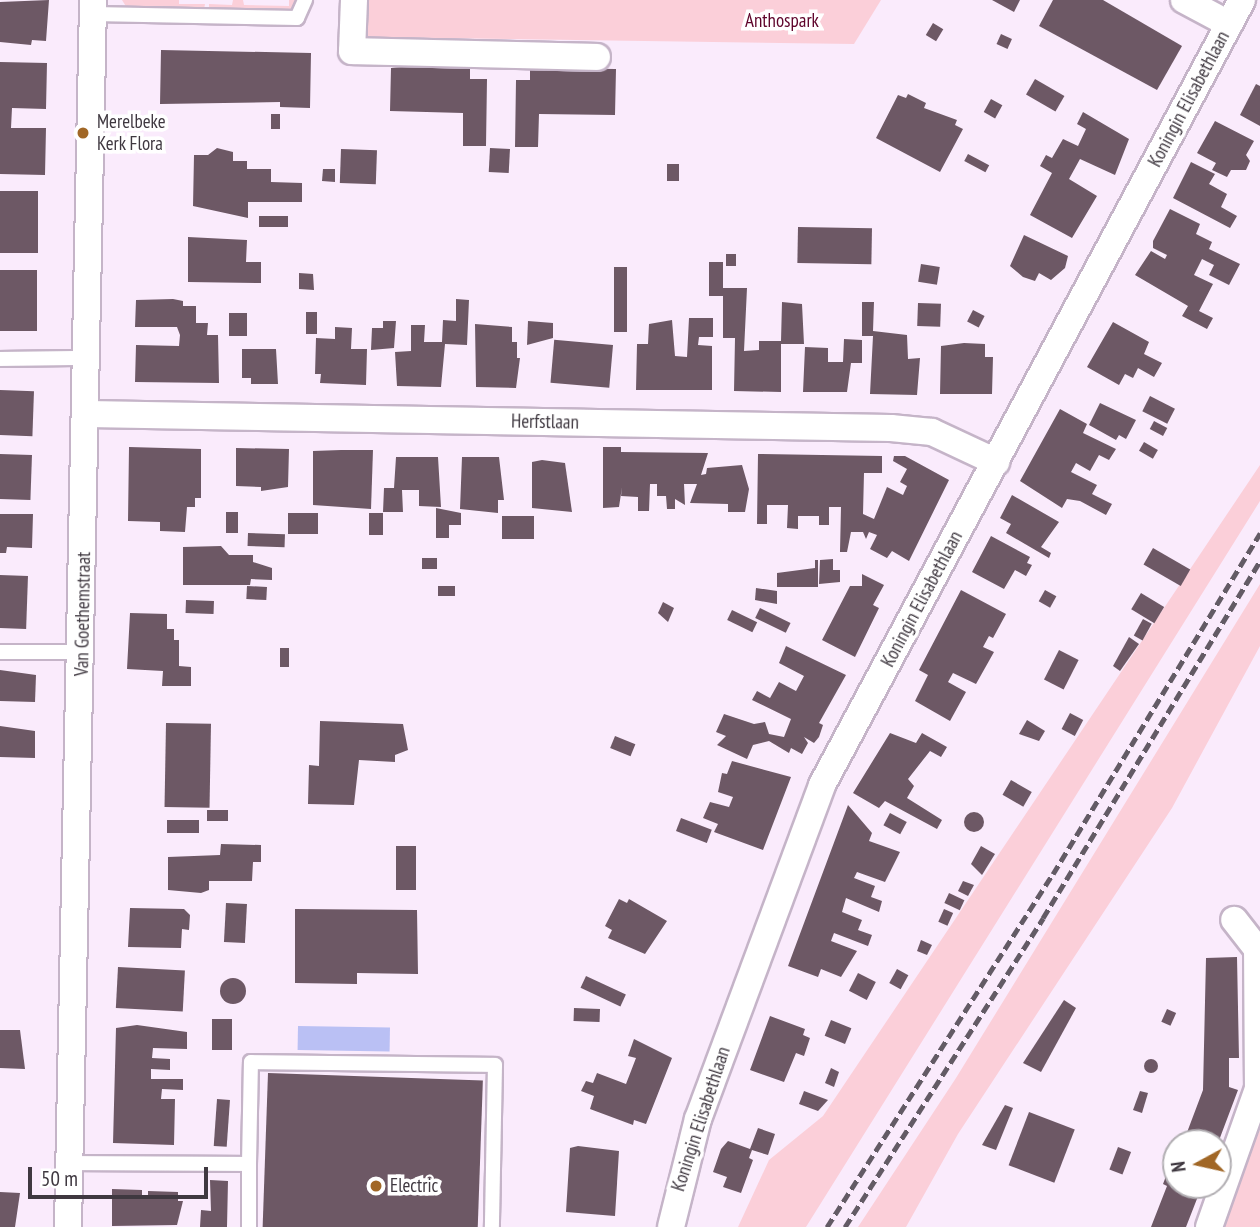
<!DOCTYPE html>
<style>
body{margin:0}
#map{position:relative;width:1260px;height:1227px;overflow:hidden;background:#faebfc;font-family:"PT Sans Narrow",sans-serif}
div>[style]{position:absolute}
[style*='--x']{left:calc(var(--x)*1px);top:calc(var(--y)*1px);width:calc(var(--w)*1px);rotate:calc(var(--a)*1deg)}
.green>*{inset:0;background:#fbcfd9}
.water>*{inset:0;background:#bac0f4;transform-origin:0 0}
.building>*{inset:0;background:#6d5865;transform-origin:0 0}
.round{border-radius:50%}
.roads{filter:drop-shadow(2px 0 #c5b4c8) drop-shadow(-2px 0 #c5b4c8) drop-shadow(0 2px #c5b4c8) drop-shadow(0 -2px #c5b4c8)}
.service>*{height:14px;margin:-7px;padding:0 7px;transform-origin:7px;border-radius:7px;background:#fff}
.minor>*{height:26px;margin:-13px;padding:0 13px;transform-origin:13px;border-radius:13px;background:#fff}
.rail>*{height:5px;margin-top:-2.5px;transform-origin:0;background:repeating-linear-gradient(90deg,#635b65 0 10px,transparent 0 15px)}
.dots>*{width:19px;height:19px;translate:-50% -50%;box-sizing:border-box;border:4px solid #fff;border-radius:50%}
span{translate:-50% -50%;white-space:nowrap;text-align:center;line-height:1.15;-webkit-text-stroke:7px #fff;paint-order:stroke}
.park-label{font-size:19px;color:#5e042b}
.street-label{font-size:19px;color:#3f3840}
.poi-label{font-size:19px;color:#3f3840}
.left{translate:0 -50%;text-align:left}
.north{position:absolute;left:1162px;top:1129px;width:70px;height:70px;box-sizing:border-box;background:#fff;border:2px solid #b2afb3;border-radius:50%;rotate:262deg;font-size:19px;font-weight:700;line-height:28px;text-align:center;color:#3f3840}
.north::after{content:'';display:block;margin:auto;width:24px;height:32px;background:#a16726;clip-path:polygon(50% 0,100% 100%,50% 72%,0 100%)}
.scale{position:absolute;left:28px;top:1167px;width:180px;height:32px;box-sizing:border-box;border:4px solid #3f3840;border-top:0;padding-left:9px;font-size:21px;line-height:24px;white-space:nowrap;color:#3f3840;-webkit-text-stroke:5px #fff;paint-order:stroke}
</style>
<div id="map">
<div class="green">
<i style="clip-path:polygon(122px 0,179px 0,179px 4px,205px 4px,204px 10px,127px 8px)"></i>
<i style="clip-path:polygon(233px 0,243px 0,244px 5px,289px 6px,289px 0,296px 0,296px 11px,209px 10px,209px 4px,232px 5px)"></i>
<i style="clip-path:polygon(367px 0,881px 0,854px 44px,366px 37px)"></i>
<i style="clip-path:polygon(1260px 465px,1260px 501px,806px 1227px,738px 1227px,769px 1160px,823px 1116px)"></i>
<i style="clip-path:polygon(1260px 584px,1260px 646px,1172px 808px,958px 1134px,906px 1227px,858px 1227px,956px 1078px)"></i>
<i style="clip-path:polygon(1260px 1129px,1260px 1227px,1218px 1227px,1246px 1145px,1253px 1147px)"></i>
</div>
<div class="water">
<i style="left:298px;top:1026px;width:92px;height:24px;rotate:1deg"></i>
</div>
<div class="building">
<i style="clip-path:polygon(49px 0,46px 41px,32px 40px,31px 45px,0 42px,0 2px)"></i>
<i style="clip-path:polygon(992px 0,1020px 0,1014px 12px)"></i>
<i style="clip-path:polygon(1053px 0,1103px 0,1182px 46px,1157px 90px,1039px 26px)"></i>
<i style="left:933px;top:23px;width:12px;height:14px;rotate:31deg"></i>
<i style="left:1001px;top:34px;width:12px;height:11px;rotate:24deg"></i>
<i style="clip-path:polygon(161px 50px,311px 53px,310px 108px,280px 107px,280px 102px,160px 104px)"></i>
<i style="clip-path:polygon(0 62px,47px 63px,46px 109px,12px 108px,11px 128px,46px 128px,45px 175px,0 174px)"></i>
<i style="clip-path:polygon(424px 65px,470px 69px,470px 79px,487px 79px,486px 146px,463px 146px,463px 113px,390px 111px,391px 68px)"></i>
<i style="clip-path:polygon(530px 68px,616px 69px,615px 115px,539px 114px,538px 147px,515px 147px,516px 80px,530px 80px)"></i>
<i style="left:1035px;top:79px;width:34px;height:18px;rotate:30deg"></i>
<i style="clip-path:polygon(1256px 84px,1260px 86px,1260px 126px,1240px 115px)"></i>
<i style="clip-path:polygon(908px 94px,926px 103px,924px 108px,957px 120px,955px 125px,963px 129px,940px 172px,876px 138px,898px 95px,906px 98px)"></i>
<i style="left:991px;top:99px;width:13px;height:15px;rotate:29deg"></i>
<i style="clip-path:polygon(1083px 112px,1129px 139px,1115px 175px,1080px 159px,1069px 179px,1097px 196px,1072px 238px,1030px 215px,1052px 173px,1040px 166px,1046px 155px,1052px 158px,1063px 139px,1078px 146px,1086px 129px,1077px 124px)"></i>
<i style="left:271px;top:114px;width:9px;height:15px"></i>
<i style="clip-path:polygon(1215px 121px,1254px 141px,1246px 155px,1250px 161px,1246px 170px,1231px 170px,1227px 177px,1212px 170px,1216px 163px,1197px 153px)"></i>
<i style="clip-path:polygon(217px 148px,233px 152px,233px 161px,247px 161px,247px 169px,271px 169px,271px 182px,302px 183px,302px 202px,248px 202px,248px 218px,193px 206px,194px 155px,208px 155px)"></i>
<i style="left:490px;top:148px;width:20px;height:24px;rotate:3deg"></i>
<i style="left:341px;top:149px;width:36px;height:34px;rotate:2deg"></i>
<i style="left:968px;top:154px;width:24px;height:8px;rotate:28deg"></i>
<i style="clip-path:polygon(1191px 162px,1215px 174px,1209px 184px,1227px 194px,1221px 207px,1237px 216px,1230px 228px,1173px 198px)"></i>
<i style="left:667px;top:164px;width:12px;height:17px"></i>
<i style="clip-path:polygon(323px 169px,335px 169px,335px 182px,322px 181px)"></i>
<i style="left:0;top:191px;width:38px;height:62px"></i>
<i style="clip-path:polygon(1170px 209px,1200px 224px,1196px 234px,1212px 242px,1209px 249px,1240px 264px,1229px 285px,1209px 275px,1214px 265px,1202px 259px,1194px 275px,1213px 284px,1199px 311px,1213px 318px,1207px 329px,1182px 316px,1188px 306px,1135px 275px,1151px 251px,1165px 259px,1167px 255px,1153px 248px,1153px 241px)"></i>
<i style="left:259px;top:216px;width:29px;height:11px"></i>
<i style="left:798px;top:227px;width:74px;height:36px;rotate:1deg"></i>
<i style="clip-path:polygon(1024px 235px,1068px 256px,1065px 268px,1051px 280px,1039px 273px,1035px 281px,1023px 277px,1010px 266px)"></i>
<i style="clip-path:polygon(188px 237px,247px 240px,246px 262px,261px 262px,261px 283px,188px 282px)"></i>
<i style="left:726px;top:254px;width:10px;height:12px"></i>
<i style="clip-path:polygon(709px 262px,723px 262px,723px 288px,747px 288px,744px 351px,759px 350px,759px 341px,781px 341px,782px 302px,802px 304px,804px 344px,781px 344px,781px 392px,734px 391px,735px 338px,723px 338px,723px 296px,709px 296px)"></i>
<i style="left:921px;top:264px;width:19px;height:18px;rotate:9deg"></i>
<i style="left:614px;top:267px;width:13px;height:65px"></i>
<i style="left:0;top:270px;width:37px;height:61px"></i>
<i style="clip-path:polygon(299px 273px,313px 274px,314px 290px,299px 289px)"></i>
<i style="clip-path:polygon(173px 299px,183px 301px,183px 306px,196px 306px,196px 323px,208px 323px,207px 335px,218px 335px,219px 383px,135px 382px,136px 345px,179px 346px,180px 335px,177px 327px,135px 327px,136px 300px)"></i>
<i style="clip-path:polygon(456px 299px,469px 300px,467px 345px,445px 344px,441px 387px,397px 386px,395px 352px,411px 351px,411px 325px,425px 325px,424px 342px,442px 342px,443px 320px,456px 321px)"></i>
<i style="clip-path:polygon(862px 302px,874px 302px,873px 331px,907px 335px,908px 359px,920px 358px,917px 395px,870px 394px,873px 336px,862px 336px)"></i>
<i style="left:918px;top:303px;width:23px;height:23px;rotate:2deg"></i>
<i style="left:973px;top:310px;width:13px;height:13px;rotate:27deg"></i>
<i style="left:306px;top:312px;width:11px;height:22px"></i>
<i style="left:229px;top:313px;width:18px;height:23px"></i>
<i style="clip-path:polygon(689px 318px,713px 318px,713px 337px,699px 337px,698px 345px,712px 346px,712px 390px,636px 390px,637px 344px,648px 344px,649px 324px,672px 320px,675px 356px,687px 357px)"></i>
<i style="clip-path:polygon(383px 321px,396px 321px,394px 348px,371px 350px,372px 328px,383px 328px)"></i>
<i style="clip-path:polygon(528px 321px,553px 323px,553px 338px,527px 345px)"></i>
<i style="clip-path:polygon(1113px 322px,1149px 342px,1144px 354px,1162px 363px,1154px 377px,1138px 368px,1133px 378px,1125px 374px,1119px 385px,1087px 367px)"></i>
<i style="clip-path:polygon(475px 324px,512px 327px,512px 342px,517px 342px,517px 358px,520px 358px,516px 388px,476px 387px)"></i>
<i style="clip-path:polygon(335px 327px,352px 328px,351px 349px,367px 349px,366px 385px,320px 383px,321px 374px,315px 374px,316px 338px,335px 339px)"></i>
<i style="clip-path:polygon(844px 339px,862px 340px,862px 363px,851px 363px,847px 392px,803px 392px,805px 347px,828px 348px,828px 362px,843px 362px)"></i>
<i style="clip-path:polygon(964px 343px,985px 344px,985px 357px,993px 357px,992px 394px,940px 394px,941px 346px)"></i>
<i style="left:613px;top:345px;width:43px;height:59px;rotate:95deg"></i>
<i style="clip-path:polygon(242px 349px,276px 349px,278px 384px,251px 384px,251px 378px,242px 378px)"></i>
<i style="left:0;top:390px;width:34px;height:45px;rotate:2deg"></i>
<i style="left:1150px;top:396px;width:28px;height:17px;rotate:27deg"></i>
<i style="clip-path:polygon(1100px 403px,1136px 420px,1126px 439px,1119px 435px,1116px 440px,1089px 425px)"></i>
<i style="clip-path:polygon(1060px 409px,1087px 424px,1083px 433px,1116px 449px,1109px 460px,1099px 455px,1090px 471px,1076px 463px,1071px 472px,1097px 485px,1092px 494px,1112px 504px,1106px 515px,1080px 501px,1067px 499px,1062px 508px,1020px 481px)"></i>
<i style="left:1154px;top:421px;width:15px;height:9px;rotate:28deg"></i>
<i style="left:1144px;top:442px;width:16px;height:10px;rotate:30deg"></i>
<i style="clip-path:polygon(129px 447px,201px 449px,201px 498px,195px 498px,195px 507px,187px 507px,185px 532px,160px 531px,160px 522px,128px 521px)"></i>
<i style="clip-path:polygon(603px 447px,621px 447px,621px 452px,708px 453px,701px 475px,706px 474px,707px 468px,742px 465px,749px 489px,745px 512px,728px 512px,728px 504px,690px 503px,697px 484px,684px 484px,685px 505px,675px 499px,675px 509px,667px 509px,666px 496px,657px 496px,657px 484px,650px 484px,649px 511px,638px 511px,638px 497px,621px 496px,622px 487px,619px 507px,603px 508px)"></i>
<i style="clip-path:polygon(236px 448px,289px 449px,288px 487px,261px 491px,261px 487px,236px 486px)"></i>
<i style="clip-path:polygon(341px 450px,373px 450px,371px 509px,313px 505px,313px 451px)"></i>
<i style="left:0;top:454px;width:32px;height:45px;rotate:2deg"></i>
<i style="clip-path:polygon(758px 454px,882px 456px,882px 473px,864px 473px,863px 514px,874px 519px,887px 487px,903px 495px,907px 486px,900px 482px,907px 469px,893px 461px,894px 456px,905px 456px,949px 480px,909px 561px,892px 551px,887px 558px,870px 549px,877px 535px,869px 532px,866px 539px,863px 532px,851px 532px,847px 552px,840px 552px,841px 507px,829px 507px,829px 525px,819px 525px,819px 516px,798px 516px,798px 529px,787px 528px,788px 505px,767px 505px,767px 524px,757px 524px)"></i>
<i style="clip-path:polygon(396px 457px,438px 457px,441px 507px,419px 506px,419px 490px,402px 490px,403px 512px,383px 512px,384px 488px,394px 488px)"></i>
<i style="clip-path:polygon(462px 457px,499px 457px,504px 500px,498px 500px,498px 513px,460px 509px)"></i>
<i style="clip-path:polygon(542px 460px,565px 463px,572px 512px,532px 508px,532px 462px)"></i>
<i style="clip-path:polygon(1012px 495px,1059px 522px,1041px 547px,1051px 553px,1049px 558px,1006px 533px,1011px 524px,1000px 518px)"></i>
<i style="clip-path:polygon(436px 508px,461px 513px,461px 525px,449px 525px,449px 538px,436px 538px)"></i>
<i style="left:226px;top:512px;width:12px;height:21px"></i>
<i style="left:288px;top:513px;width:30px;height:21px"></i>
<i style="left:369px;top:513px;width:14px;height:22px"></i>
<i style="clip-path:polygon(0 514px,33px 514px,32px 548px,7px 547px,6px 553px,0 553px)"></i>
<i style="left:502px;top:516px;width:32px;height:23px"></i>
<i style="left:248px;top:533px;width:37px;height:13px;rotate:2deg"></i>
<i style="clip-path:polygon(991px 536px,1030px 557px,1027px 563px,1032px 565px,1026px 576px,1015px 570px,1004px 589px,972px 572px)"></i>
<i style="clip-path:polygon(221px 546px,229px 555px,253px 555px,253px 562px,272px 568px,272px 580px,251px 579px,250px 585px,183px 585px,183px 547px)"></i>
<i style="left:1153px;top:548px;width:43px;height:19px;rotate:30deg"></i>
<i style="left:437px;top:558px;width:11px;height:15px;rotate:90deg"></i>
<i style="clip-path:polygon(833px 559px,833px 570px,840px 570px,840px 582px,819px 584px,820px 560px)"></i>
<i style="clip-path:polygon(815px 560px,818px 560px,818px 587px,777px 587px,777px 573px,815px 568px)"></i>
<i style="clip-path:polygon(862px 574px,884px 585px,873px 605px,879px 608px,855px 657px,822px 640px,850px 586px,862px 586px)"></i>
<i style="left:0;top:575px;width:28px;height:53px;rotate:2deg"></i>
<i style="left:247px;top:586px;width:20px;height:13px;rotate:3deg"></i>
<i style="left:438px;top:586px;width:17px;height:10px"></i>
<i style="clip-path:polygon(756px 588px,777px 591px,777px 604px,755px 600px)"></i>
<i style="clip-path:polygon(961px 590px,1006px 614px,993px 638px,989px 636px,983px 647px,994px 652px,976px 684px,953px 673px,948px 682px,966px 692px,950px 721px,915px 701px,928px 675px,919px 670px)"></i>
<i style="left:1045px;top:590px;width:13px;height:13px;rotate:29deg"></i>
<i style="left:1141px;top:593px;width:27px;height:19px;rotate:31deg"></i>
<i style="left:186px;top:600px;width:28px;height:13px;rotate:2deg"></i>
<i style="clip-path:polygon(663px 602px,674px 608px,668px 622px,658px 613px)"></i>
<i style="left:760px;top:608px;width:34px;height:11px;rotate:26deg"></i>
<i style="left:732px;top:610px;width:28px;height:11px;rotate:26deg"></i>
<i style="clip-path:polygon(130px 613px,167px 614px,167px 629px,174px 629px,174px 640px,179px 640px,179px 666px,191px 667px,191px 686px,162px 686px,163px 671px,127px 669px)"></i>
<i style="left:1143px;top:619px;width:10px;height:19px;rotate:29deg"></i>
<i style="clip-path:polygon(1129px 637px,1139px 644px,1120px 671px,1113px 666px)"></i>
<i style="clip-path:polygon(786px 646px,846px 675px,819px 723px,823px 725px,819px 737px,814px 743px,804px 737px,808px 743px,802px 754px,791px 748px,789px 753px,769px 741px,753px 745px,747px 759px,717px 745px,726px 736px,716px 732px,724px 714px,754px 724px,765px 722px,769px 734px,784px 737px,791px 719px,752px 700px,757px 691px,770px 698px,779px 682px,796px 691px,804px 676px,779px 663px)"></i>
<i style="left:280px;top:648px;width:9px;height:19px"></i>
<i style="left:1059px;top:650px;width:22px;height:33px;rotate:27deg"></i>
<i style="clip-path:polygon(0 670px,36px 675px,35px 702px,0 701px)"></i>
<i style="left:1070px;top:713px;width:15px;height:18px;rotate:28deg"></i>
<i style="clip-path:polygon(1027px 720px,1045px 731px,1039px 741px,1019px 734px)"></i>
<i style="clip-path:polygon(320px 721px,403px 724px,408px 750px,395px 755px,395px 762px,359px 760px,354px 805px,308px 804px,309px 765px,319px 766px)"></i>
<i style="left:166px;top:723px;width:45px;height:84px;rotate:1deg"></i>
<i style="clip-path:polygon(0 726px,35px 731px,35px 758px,0 757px)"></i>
<i style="clip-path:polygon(890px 733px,916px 743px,922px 733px,947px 747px,941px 757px,930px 751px,908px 779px,914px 786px,907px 798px,942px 820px,937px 829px,885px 801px,879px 808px,853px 793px)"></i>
<i style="left:615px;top:736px;width:22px;height:13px;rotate:22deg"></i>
<i style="clip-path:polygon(732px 761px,791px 777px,763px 850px,714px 832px,718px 824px,703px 818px,710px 802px,729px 807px,733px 797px,718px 792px,722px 773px,727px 774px)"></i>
<i style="left:1011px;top:780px;width:24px;height:17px;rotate:30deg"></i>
<i style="clip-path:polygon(848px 805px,872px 833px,869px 841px,900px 852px,885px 882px,857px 872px,854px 878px,875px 886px,871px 897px,882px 901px,879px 912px,846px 898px,842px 912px,862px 920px,858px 930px,872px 935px,868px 946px,834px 933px,831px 941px,857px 951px,841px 977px,821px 969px,818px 977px,788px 966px)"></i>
<i style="left:207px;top:810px;width:21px;height:11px"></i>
<i class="round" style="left:964px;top:812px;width:20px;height:20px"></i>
<i style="left:890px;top:813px;width:19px;height:14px;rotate:28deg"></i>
<i style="left:681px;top:818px;width:33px;height:14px;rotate:21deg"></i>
<i style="left:167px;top:820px;width:32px;height:13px"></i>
<i style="clip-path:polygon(221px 844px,261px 845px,261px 862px,253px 862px,252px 881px,209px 881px,209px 890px,201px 893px,168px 890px,168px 857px,220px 855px)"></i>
<i style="left:396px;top:846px;width:20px;height:44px"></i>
<i style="clip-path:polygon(981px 846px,995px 854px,982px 875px,971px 864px)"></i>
<i style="clip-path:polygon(963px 881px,974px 885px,968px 896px,958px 891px)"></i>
<i style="left:949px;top:893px;width:17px;height:11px;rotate:25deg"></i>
<i style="clip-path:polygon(619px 899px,627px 903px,629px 899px,667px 921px,645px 954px,608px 938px,612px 930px,605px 926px)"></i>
<i style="left:226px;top:903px;width:21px;height:39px;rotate:3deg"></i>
<i style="clip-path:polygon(130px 908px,184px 909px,190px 915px,189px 930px,182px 929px,181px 948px,128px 947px)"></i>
<i style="clip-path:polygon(295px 909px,417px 910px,418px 974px,357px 973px,357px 984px,295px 983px)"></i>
<i style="left:944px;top:909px;width:10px;height:14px;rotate:24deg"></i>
<i style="clip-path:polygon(921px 940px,932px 945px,927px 955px,917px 951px)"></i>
<i style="clip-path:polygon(1237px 957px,1239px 1058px,1229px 1058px,1229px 1087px,1238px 1090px,1218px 1143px,1183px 1143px,1203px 1090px,1206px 958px)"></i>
<i style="left:118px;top:967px;width:67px;height:41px;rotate:3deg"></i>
<i style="left:897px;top:969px;width:13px;height:16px;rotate:29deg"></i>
<i style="left:858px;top:973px;width:20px;height:20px;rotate:27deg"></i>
<i style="left:586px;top:976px;width:44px;height:13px;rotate:25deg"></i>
<i class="round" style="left:220px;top:978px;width:26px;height:26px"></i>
<i style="clip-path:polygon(1064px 1000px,1076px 1008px,1041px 1072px,1023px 1063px)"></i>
<i style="left:574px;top:1008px;width:26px;height:13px;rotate:2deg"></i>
<i style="left:1167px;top:1009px;width:10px;height:14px;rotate:24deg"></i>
<i style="clip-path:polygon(770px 1016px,805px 1029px,803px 1035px,810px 1038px,804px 1056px,796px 1053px,784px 1082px,750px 1070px)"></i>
<i style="left:212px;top:1019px;width:20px;height:31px"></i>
<i style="left:831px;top:1020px;width:22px;height:17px;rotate:22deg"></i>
<i style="clip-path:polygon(137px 1025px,187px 1032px,187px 1049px,153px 1048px,152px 1058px,170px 1059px,170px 1070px,151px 1069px,151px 1079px,183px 1079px,183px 1090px,162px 1089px,161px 1099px,175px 1099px,174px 1145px,113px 1143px,116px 1028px)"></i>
<i style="clip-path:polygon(0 1030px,20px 1030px,25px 1069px,0 1068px)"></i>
<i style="clip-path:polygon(634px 1039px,672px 1058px,646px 1124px,634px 1120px,633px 1125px,590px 1109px,594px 1096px,581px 1091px,586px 1081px,593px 1083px,597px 1073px,626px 1084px,636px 1058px,628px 1056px)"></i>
<i class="round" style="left:1144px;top:1059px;width:14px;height:14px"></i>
<i style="clip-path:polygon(831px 1068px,839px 1072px,834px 1087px,825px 1083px)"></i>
<i style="left:268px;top:1073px;width:215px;height:154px;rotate:2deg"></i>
<i style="clip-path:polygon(804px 1091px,828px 1100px,818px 1111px,799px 1104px)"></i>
<i style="clip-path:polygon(1140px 1091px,1148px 1093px,1142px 1113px,1133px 1110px)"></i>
<i style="left:217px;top:1099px;width:13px;height:47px;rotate:4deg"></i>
<i style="clip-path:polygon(1005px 1105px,1013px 1108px,996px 1150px,982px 1145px)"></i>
<i style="left:1029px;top:1112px;width:49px;height:57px;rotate:21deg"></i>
<i style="clip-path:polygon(758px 1128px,775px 1134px,768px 1155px,752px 1150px,749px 1158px,753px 1160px,741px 1193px,723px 1187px,727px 1177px,713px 1172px,721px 1149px,728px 1141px,750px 1149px)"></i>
<i style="clip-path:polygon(1172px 1140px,1176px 1142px,1176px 1185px,1202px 1186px,1186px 1227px,1151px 1227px,1167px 1186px,1163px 1184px,1171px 1163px,1164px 1161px)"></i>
<i style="clip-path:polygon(578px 1146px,619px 1151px,615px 1216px,566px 1212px,570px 1148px)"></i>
<i style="left:1118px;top:1147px;width:14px;height:24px;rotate:21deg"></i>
<i style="clip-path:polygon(210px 1180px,228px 1181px,227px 1227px,200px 1227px,201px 1210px,211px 1211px)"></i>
<i style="clip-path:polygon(112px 1189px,142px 1190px,142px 1197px,148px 1197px,148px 1191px,178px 1192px,178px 1201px,183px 1201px,177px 1225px,112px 1226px)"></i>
<i style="clip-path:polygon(0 1192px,20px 1193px,15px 1227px,0 1227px)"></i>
</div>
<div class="roads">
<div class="service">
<i style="--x:93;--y:14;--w:204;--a:1.1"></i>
<i style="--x:297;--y:18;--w:20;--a:-66"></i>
<i style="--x:0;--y:359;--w:88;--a:-0.7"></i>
<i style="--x:0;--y:652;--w:83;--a:0"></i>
<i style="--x:69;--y:1163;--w:180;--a:0.3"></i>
<i style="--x:249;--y:1164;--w:63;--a:90"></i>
<i style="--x:249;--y:1164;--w:102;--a:-88.9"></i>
<i style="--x:251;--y:1062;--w:244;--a:0.7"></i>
<i style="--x:495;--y:1065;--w:162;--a:91.1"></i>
</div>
<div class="minor">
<i style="--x:354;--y:0;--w:51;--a:92.2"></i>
<i style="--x:352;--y:51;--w:245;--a:1.4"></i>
<i style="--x:1184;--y:0;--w:51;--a:28.1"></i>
<i style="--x:88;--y:414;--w:803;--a:1"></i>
<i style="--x:891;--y:428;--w:41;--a:5.6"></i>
<i style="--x:932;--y:432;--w:71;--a:25.1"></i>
<i style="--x:68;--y:1227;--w:1227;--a:-88.83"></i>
<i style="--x:671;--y:1227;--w:111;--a:-76"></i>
<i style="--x:698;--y:1119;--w:356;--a:-69.6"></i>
<i style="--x:822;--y:785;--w:890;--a:-61.85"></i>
<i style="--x:1209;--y:1227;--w:146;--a:-70.5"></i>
<i style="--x:1258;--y:1089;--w:140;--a:-90.4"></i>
<i style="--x:1257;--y:949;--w:37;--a:-128"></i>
</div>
</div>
<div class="rail">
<i style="--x:827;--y:1227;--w:419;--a:-57.4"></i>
<i style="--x:1053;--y:874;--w:399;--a:-58.7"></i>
<i style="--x:845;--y:1227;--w:367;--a:-57.3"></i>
<i style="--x:1043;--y:918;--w:418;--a:-58.7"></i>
</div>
<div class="dots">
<i style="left:83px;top:133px;background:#a16726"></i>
<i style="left:376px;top:1186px;background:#a16726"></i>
</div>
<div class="park-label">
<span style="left:782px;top:21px">Anthospark</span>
</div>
<div class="street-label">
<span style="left:1189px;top:99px;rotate:-62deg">Koningin Elisabethlaan</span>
<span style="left:545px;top:422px;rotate:1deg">Herfstlaan</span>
<span style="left:922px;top:599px;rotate:-62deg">Koningin Elisabethlaan</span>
<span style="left:83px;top:614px;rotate:-89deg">Van Goethemstraat</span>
<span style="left:701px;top:1119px;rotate:-72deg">Koningin Elisabethlaan</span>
</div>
<div class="poi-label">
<span class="left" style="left:97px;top:133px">Merelbeke<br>Kerk Flora</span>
<span class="left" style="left:390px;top:1186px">Electric</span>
</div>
<div class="north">N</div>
<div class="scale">50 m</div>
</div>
